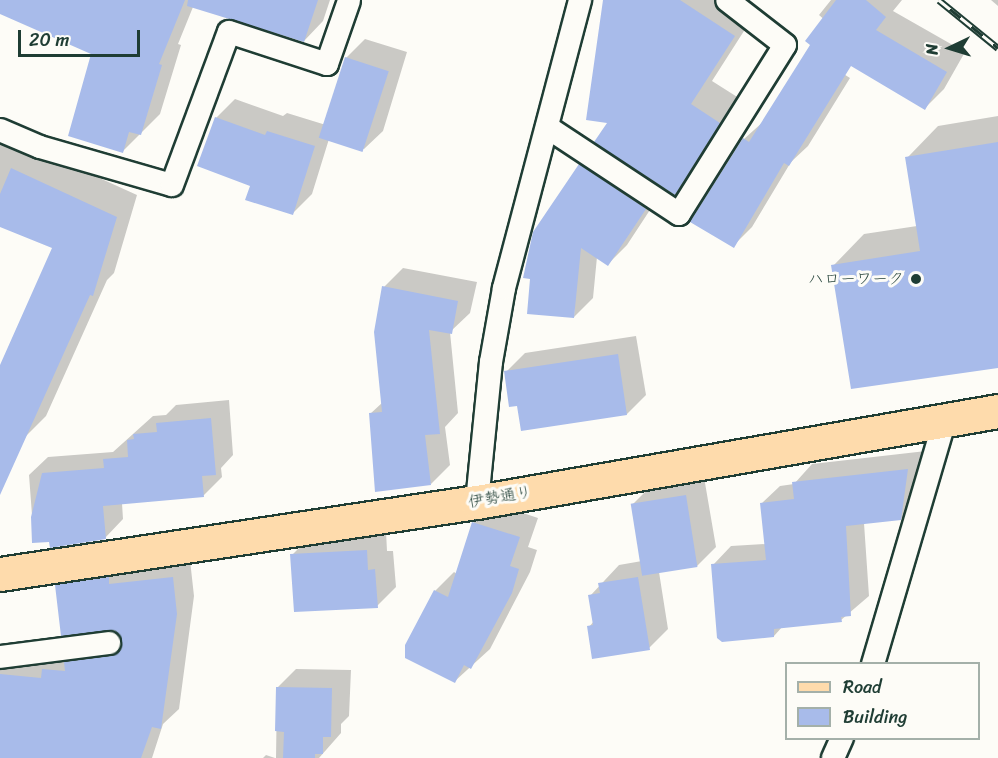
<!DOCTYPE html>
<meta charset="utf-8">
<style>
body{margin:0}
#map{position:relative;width:998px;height:758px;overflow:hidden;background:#fdfcf7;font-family:Sriracha,"Klee One",sans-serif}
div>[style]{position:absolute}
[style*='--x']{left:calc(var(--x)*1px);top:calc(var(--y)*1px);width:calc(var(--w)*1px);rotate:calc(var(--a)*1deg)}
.shadow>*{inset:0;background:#0003}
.building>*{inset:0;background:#a8bbea;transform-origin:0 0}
.roads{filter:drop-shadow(2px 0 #1f3d34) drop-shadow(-2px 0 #1f3d34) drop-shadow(0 2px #1f3d34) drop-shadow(0 -2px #1f3d34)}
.lane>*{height:22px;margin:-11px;padding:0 11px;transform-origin:11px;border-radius:11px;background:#fdfcf7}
.primary>*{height:33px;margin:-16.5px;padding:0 16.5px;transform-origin:16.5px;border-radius:16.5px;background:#fedbac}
.rail>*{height:7px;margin-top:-3.5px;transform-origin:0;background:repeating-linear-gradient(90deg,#fdfcf7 0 14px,#1f3d34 0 28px);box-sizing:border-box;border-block:2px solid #1f3d34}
.dots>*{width:16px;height:16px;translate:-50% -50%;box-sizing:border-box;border:3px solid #fdfcf7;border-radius:50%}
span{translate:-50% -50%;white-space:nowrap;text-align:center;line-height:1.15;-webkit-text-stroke:6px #fdfcf7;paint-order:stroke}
.poi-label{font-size:16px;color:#1f3d34}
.right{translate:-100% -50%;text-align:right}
.street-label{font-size:16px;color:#1f3d34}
.legend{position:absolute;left:785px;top:662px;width:195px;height:78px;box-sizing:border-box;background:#fdfcf7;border:2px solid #a4b0a9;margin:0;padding:8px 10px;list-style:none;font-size:18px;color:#1f3d34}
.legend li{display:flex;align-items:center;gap:12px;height:30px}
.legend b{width:30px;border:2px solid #a4b0a9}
.north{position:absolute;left:920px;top:18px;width:60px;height:60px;-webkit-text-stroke:4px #fdfcf7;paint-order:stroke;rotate:266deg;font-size:16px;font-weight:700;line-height:24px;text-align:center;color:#1f3d34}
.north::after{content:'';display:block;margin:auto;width:21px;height:27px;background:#1f3d34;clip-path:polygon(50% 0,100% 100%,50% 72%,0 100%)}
.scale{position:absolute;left:18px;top:30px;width:122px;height:27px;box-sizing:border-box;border:3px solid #1f3d34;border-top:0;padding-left:8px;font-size:18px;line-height:21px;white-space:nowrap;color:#1f3d34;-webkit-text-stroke:4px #fdfcf7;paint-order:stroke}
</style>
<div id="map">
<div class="shadow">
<i style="clip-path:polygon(0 0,330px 0,323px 21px,304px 41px,193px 7px,178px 44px,181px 45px,160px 114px,123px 151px,93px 53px,0 12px)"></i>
<i style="clip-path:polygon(604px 0,738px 0,751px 20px,712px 81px,742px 100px,697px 171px,675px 193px,665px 187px,627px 245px,608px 264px,597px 257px,593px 298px,574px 317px,580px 165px,601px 144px,609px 122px)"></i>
<i style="clip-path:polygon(831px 0,902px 0,893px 11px,965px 52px,944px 89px,925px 108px,819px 15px)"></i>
<i style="clip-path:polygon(991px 0,998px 0,998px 6px)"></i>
<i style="clip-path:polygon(365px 39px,407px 52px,383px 131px,364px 149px,329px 139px,312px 194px,293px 213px,252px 185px,216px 118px,235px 99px,283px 116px,287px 113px,326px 125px,346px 58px)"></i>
<i style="clip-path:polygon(812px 54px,850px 78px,808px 146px,791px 162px,752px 227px,733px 246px,744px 139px,764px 121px)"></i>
<i style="clip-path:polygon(998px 116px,998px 366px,833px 266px,864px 234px,917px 226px,907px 158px,938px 126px)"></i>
<i style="clip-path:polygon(0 133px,137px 195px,114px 273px,107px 280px,46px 416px,26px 436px,0 486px,0 369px,54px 247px,0 225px)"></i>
<i style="clip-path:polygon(403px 268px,477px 282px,470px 313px,450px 332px,458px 413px,445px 427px,450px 465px,431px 484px,370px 414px,383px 402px,384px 287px)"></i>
<i style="clip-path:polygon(636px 336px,646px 395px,627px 414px,519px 404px,506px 372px,525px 353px)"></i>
<i style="clip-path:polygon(229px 400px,233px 455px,221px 468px,222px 477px,204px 495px,122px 503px,123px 519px,105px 538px,34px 542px,29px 475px,48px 457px,113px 452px,153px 416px,166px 415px,176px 405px)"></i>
<i style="clip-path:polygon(926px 451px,919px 500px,901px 519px,864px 523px,869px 596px,841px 620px,783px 626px,774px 636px,713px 565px,731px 546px,766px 544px,761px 504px,780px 486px,794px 484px,812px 464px)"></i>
<i style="clip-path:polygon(704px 477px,716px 547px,697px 566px,659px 572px,668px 629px,649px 648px,589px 627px,594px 621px,590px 596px,619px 565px,642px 561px,633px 504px,652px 485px)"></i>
<i style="clip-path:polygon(493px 503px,538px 518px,528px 547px,537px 550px,530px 572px,490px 649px,455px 681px,435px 591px,454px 572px,457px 574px,474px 522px)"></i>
<i style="clip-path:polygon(386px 531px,387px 551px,393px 551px,396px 587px,377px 606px,292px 555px,311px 536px)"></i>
<i style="clip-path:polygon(190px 560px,194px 596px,179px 709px,163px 724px,152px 758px,0 758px,0 655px,123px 640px,114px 629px,56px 585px,74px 568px)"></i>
<i style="clip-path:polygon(296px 669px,351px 670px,349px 716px,341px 724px,341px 733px,319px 758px,276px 758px,277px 688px)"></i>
<i style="clip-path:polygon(266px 755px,275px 758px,263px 758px)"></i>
</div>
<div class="building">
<i style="clip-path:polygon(0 0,185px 0,159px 64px,162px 65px,141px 135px,129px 132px,123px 153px,68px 136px,91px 54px,0 14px)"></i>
<i style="clip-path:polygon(188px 0,318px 0,304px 42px,187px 6px)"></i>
<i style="clip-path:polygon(603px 0,680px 0,735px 36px,691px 104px,720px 123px,675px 195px,594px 142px,607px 123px,586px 120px)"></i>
<i style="clip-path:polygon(836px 0,866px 0,886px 17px,876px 30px,947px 72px,925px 110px,851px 66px,789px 166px,784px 163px,734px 248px,690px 222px,743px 138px,749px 142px,810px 45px,805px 41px)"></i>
<i style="left:345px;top:57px;width:46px;height:85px;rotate:18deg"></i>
<i style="clip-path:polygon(215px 117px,265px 135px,267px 131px,315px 146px,293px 215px,245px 200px,250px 186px,197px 166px)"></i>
<i style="clip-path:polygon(998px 142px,998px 368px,851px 389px,831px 265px,920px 251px,905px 157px)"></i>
<i style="clip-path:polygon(579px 164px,646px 209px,608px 266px,581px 248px,574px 318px,527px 314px,530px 279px,523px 278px,533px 232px)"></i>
<i style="clip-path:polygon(11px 168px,117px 217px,93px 296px,90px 295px,0 495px,0 365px,52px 248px,0 227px,0 194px)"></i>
<i style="clip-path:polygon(382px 286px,458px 301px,452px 334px,429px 330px,440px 434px,425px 435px,431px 485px,375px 492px,369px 413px,382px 412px,374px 332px)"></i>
<i style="clip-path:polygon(618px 354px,627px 415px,521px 431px,517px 406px,509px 407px,504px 371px)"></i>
<i style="clip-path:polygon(211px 418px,216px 475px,202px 476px,204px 497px,103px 506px,106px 539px,50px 548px,49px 542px,32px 543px,31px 517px,42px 473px,104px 468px,103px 459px,128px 457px,127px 440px,134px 439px,133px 434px,157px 432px,156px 423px)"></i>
<i style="clip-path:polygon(908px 469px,901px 520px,846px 526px,851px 616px,841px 617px,842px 622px,774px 629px,774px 637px,722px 642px,717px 638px,711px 564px,766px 560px,760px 503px,794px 499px,792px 482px)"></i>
<i style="left:686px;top:495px;width:73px;height:56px;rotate:81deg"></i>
<i style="clip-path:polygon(472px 522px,520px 537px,510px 566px,519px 569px,512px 593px,471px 669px,464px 665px,455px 683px,405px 658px,405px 645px,434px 590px,448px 597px)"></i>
<i style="clip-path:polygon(367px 550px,368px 570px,375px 569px,378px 608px,294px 612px,290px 554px)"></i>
<i style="clip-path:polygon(109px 577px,109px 584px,173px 577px,177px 614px,161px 729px,152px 727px,141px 758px,0 758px,0 674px,41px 678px,42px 669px,65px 671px,64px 662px,111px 656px,121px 649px,120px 635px,114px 630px,61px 636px,55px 585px)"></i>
<i style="clip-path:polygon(638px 577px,650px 650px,592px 659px,587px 626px,593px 625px,588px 595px,600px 593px,598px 583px)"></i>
<i style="clip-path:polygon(276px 687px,332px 688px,331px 737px,323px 737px,323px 754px,315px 754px,315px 758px,283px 758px,284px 732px,275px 731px)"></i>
</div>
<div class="roads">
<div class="lane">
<i style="--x:547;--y:127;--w:158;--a:33.4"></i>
<i style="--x:679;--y:214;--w:199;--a:-57.9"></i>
<i style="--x:785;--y:45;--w:73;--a:-142.2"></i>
<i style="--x:0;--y:130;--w:43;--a:23"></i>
<i style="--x:40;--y:147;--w:137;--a:16.1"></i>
<i style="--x:172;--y:185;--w:163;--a:-69.6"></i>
<i style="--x:229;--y:32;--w:103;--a:18.1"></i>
<i style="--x:327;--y:64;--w:67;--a:-70.8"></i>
<i style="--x:477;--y:502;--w:141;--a:-84.3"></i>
<i style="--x:491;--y:362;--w:75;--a:-80"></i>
<i style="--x:504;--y:288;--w:298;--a:-75.2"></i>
<i style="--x:0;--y:657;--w:110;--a:-7.3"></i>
<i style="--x:873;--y:664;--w:254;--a:-73.6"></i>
<i style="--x:833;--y:758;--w:22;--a:-66"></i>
</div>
<div class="primary">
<i style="--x:0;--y:574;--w:482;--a:-8.6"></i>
<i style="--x:477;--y:502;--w:529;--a:-9.91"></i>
</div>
</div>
<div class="rail">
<i style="--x:939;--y:0;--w:76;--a:39.1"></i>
</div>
<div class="dots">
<i style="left:916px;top:279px;background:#1f3d34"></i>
</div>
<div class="poi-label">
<span class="right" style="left:904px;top:279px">ハローワーク</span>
</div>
<div class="street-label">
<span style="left:500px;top:497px;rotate:-10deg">伊勢通り</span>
</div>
<ul class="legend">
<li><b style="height:8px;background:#fedbac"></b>Road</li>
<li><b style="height:16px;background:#a8bbea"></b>Building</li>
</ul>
<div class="north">N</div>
<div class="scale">20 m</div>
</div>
